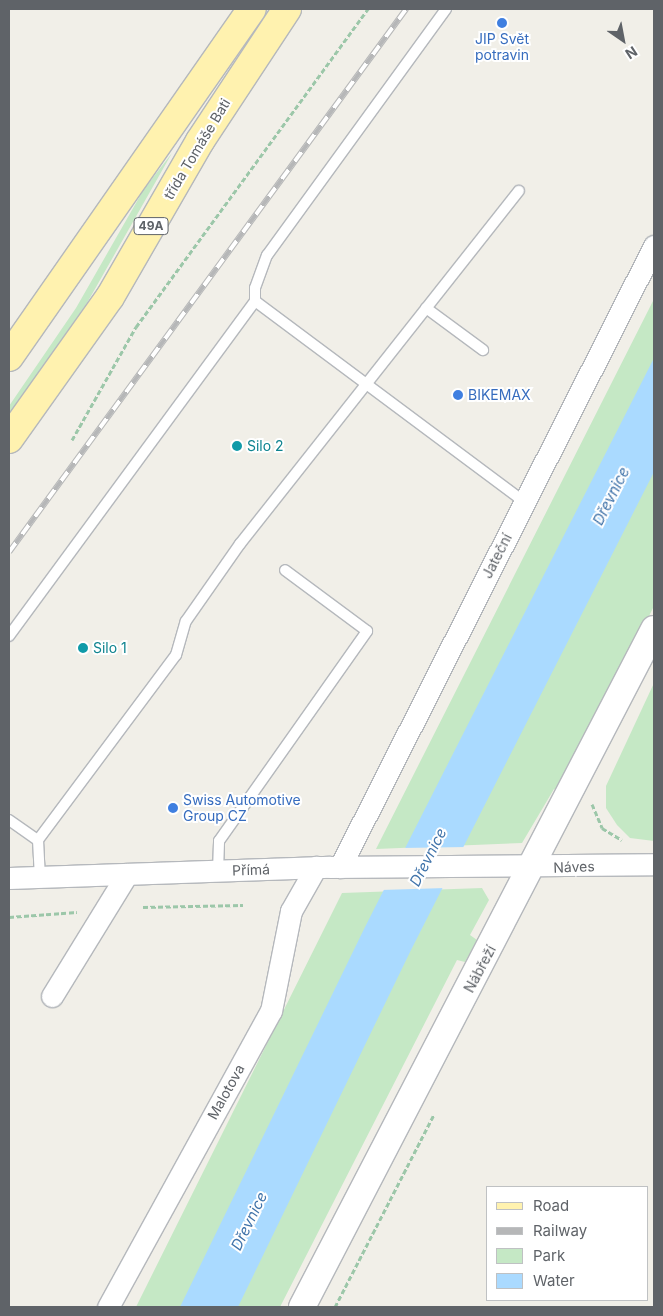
<!DOCTYPE html>
<meta charset="utf-8">
<style>
body{margin:0}
#map{position:relative;width:663px;height:1316px;overflow:hidden;background:#f1efe8;font-family:Inter,sans-serif}
div>[style]{position:absolute}
[style*='--x']{left:calc(var(--x)*1px);top:calc(var(--y)*1px);width:calc(var(--w)*1px);rotate:calc(var(--a)*1deg)}
.green>*{inset:0;background:#c5e8c5}
.water>*{inset:0;background:#aadaff}
.pier>*{inset:0;background:#f1efe8}
.path>*{height:3px;margin-top:-1.5px;transform-origin:0;background:repeating-linear-gradient(90deg,#9cc7a9 0 5px,transparent 0 7.5px)}
.roads{filter:drop-shadow(1px 0 #b5b8bc) drop-shadow(-1px 0 #b5b8bc) drop-shadow(0 1px #b5b8bc) drop-shadow(0 -1px #b5b8bc)}
.service>*{height:10px;margin:-5px;padding:0 5px;transform-origin:5px;border-radius:5px;background:#fff}
.minor>*{height:21px;margin:-10.5px;padding:0 10.5px;transform-origin:10.5px;border-radius:10.5px;background:#fff}
.tertiary>*{height:26px;margin:-13px;padding:0 13px;transform-origin:13px;border-radius:13px;background:#fff}
.primary>*{height:28px;margin:-14px;padding:0 14px;transform-origin:14px;border-radius:14px;background:#fff2af}
.rail>*{height:5.5px;margin-top:-2.75px;transform-origin:0;background:repeating-linear-gradient(90deg,#fff 0 11px,#b6b7b8 0 22px);box-sizing:border-box;border-block:1px solid #b6b7b8}
.dots>*{width:14px;height:14px;translate:-50% -50%;box-sizing:border-box;border:2px solid #fff;border-radius:50%}
span{translate:-50% -50%;white-space:nowrap;text-align:center;line-height:1.15;-webkit-text-stroke:4px #fff;paint-order:stroke}
.shield-label span{padding:1px 4px;background:#fff;border:1px solid;border-radius:4px;-webkit-text-stroke-width:0}
.shield-label{font-size:12px;color:#5f6368;font-weight:700}
.shop-label{font-size:14px;color:#366cbe}
.left{translate:0 -50%;text-align:left}
.street-label{font-size:14px;color:#5f6368}
.culture-label{font-size:14px;color:#0d838f}
.water-label{font-size:15px;color:#4174aa;font-style:italic}
.frame{position:absolute;inset:0;border:10px solid #5f6368;pointer-events:none}
.legend{position:absolute;left:486px;top:1186px;width:162px;height:115px;box-sizing:border-box;background:#fff;border:1px solid #bfc1c3;margin:0;padding:6px 9px;list-style:none;font-size:15px;color:#5f6368}
.legend li{display:flex;align-items:center;gap:10px;height:25px}
.legend b{width:25px;border:1px solid #bfc1c3}
.north{position:absolute;left:598px;top:15px;width:50px;height:50px;-webkit-text-stroke:4px #fff;paint-order:stroke;rotate:147deg;font-size:14px;font-weight:700;line-height:20px;text-align:center;color:#5f6368}
.north::after{content:'';display:block;margin:auto;width:18px;height:22px;background:#5f6368;clip-path:polygon(50% 0,100% 100%,50% 72%,0 100%)}
</style>
<div id="map">
<div class="green">
<i style="clip-path:polygon(172px 153px,87px 303px,9px 415px,9px 406px,76px 308px,144px 189px)"></i>
<i style="clip-path:polygon(654px 299px,654px 606px,561px 792px,554px 789px,522px 843px,376px 849px)"></i>
<i style="clip-path:polygon(654px 683px,654px 841px,630px 838px,617px 825px,606px 808px,606px 786px)"></i>
<i style="clip-path:polygon(482px 888px,489px 900px,470px 935px,477px 940px,465px 962px,457px 960px,280px 1307px,136px 1307px,342px 893px)"></i>
</div>
<div class="water">
<i style="clip-path:polygon(654px 358px,654px 472px,411px 950px,238px 1307px,180px 1307px,365px 927px)"></i>
</div>
<div class="pier">
<i style="clip-path:polygon(467px 847px,446px 888px,381px 890px,402px 848px)"></i>
</div>
<div class="path">
<i style="--x:72;--y:440;--w:130;--a:-60.5"></i>
<i style="--x:136;--y:327;--w:394;--a:-53.9"></i>
<i style="--x:592;--y:804;--w:26;--a:67"></i>
<i style="--x:602;--y:828;--w:23;--a:31"></i>
<i style="--x:143;--y:907;--w:100;--a:-1.1"></i>
<i style="--x:9;--y:917;--w:68;--a:-4.2"></i>
<i style="--x:335;--y:1307;--w:217;--a:-62.8"></i>
</div>
<div class="roads">
<div class="service">
<i style="--x:446;--y:9;--w:304;--a:126"></i>
<i style="--x:267;--y:255;--w:35;--a:110"></i>
<i style="--x:255;--y:288;--w:13;--a:90"></i>
<i style="--x:255;--y:301;--w:337;--a:36.7"></i>
<i style="--x:426;--y:308;--w:71;--a:36.4"></i>
<i style="--x:9;--y:636;--w:416;--a:-53.7"></i>
<i style="--x:9;--y:820;--w:35;--a:35"></i>
<i style="--x:38;--y:840;--w:37;--a:87"></i>
<i style="--x:38;--y:840;--w:231;--a:-53.3"></i>
<i style="--x:176;--y:655;--w:35;--a:-74"></i>
<i style="--x:186;--y:621;--w:94;--a:-55"></i>
<i style="--x:240;--y:544;--w:450;--a:-51.7"></i>
<i style="--x:218;--y:871;--w:30;--a:-88"></i>
<i style="--x:219;--y:841;--w:257;--a:-54.8"></i>
<i style="--x:367;--y:631;--w:102;--a:-143.4"></i>
</div>
<div class="minor">
<i style="--x:340;--y:867;--w:696;--a:-63.18"></i>
<i style="--x:9;--y:878;--w:321;--a:-2"></i>
<i style="--x:330;--y:867;--w:324;--a:-0.5"></i>
<i style="--x:52;--y:996;--w:143;--a:-58.4"></i>
<i style="--x:108;--y:1307;--w:338;--a:-61.2"></i>
<i style="--x:271;--y:1011;--w:102;--a:-78.7"></i>
<i style="--x:291;--y:911;--w:51;--a:-60.4"></i>
</div>
<div class="tertiary">
<i style="--x:302;--y:1307;--w:764;--a:-62.56"></i>
</div>
<div class="primary">
<i style="--x:9;--y:357;--w:424;--a:-55.1"></i>
<i style="--x:9;--y:439;--w:174;--a:-54.6"></i>
<i style="--x:110;--y:297;--w:180;--a:-60"></i>
<i style="--x:200;--y:141;--w:158;--a:-56.6"></i>
</div>
</div>
<div class="rail">
<i style="--x:9;--y:552;--w:673;--a:-53.83"></i>
</div>
<div class="dots">
<i style="left:502px;top:23px;background:#3f7fe0"></i>
<i style="left:458px;top:395px;background:#3f7fe0"></i>
<i style="left:237px;top:446px;background:#0f9aa8"></i>
<i style="left:83px;top:648px;background:#0f9aa8"></i>
<i style="left:173px;top:808px;background:#3f7fe0"></i>
</div>
<div class="shield-label">
<span style="left:151px;top:226px">49A</span>
</div>
<div class="shop-label">
<span style="left:502px;top:47px">JIP Svět<br>potravin</span>
<span class="left" style="left:468px;top:395px">BIKEMAX</span>
<span class="left" style="left:183px;top:808px">Swiss Automotive<br>Group CZ</span>
</div>
<div class="street-label">
<span style="left:197px;top:149px;rotate:-59deg">třída Tomáše Bati</span>
<span style="left:497px;top:556px;rotate:-63deg">Jateční</span>
<span style="left:574px;top:867px;rotate:-2deg">Náves</span>
<span style="left:251px;top:870px;rotate:-2deg">Přímá</span>
<span style="left:480px;top:969px;rotate:-62deg">Nábřeží</span>
<span style="left:226px;top:1092px;rotate:-61deg">Malotova</span>
</div>
<div class="culture-label">
<span class="left" style="left:247px;top:446px">Silo 2</span>
<span class="left" style="left:93px;top:648px">Silo 1</span>
</div>
<div class="water-label">
<span style="left:611px;top:496px;rotate:-63deg">Dřevnice</span>
<span style="left:428px;top:857px;rotate:-63deg">Dřevnice</span>
<span style="left:249px;top:1221px;rotate:-64deg">Dřevnice</span>
</div>
<div class="frame"></div>
<ul class="legend">
<li><b style="height:6px;background:#fff2af"></b>Road</li>
<li><b style="height:6px;background:#b6b7b8"></b>Railway</li>
<li><b style="height:14px;background:#c5e8c5"></b>Park</li>
<li><b style="height:14px;background:#aadaff"></b>Water</li>
</ul>
<div class="north">N</div>
</div>
